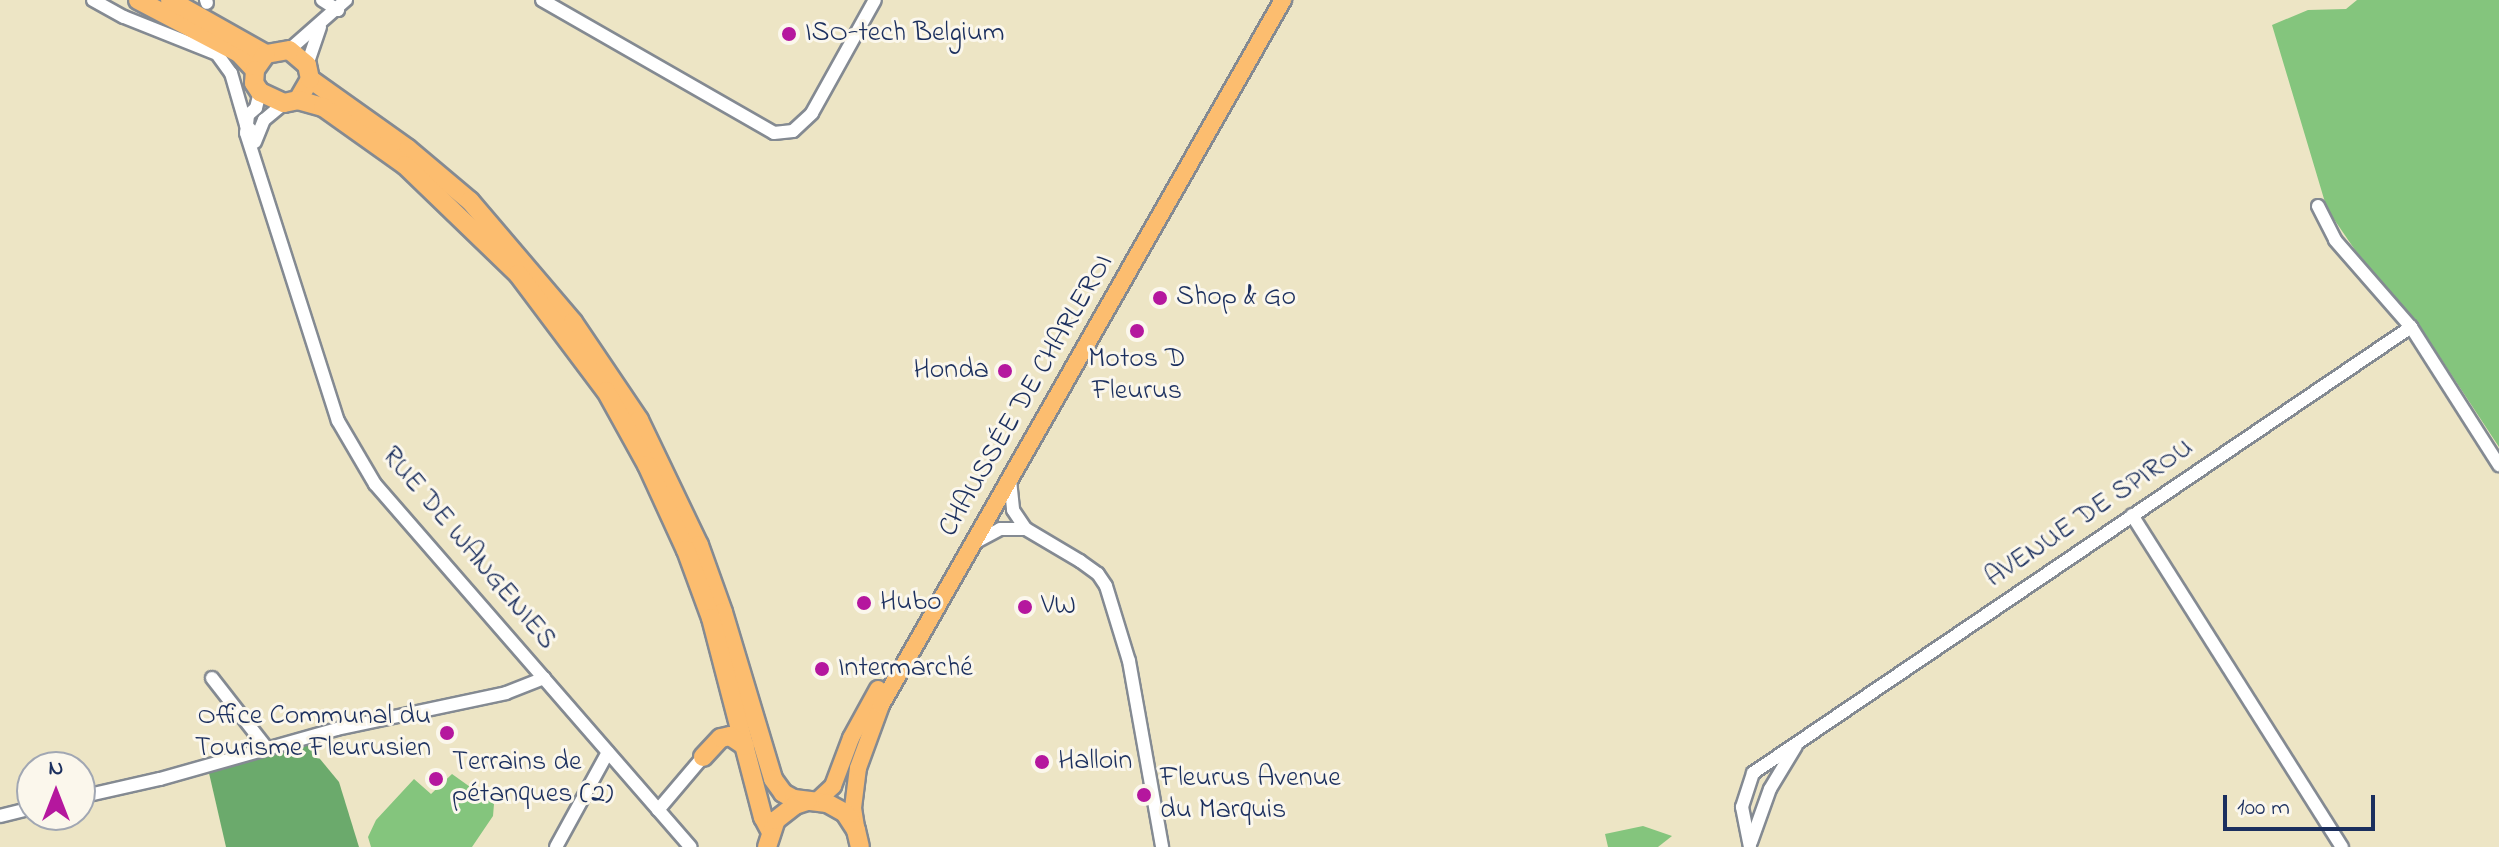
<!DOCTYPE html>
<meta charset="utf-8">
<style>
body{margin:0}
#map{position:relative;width:2499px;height:847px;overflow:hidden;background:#ede5c5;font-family:"Indie Flower",sans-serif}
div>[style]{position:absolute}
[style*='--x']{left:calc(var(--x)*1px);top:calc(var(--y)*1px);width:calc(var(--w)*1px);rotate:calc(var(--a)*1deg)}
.green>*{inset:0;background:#84c57d}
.forest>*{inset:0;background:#6baa6c}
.roads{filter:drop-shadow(2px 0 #848a92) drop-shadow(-2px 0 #848a92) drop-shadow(0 2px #848a92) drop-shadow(0 -2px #848a92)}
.minor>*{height:12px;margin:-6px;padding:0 6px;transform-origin:6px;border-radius:6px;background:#fff}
.major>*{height:16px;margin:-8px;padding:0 8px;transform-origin:8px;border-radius:8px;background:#fcbd6f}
.highway>*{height:18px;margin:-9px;padding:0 9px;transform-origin:9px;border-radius:9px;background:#fcbd6f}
.dots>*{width:22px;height:22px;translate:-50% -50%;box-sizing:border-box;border:4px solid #fbf7ec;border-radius:50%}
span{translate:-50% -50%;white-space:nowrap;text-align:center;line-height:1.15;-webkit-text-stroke:6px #fbf7ec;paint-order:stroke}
.poi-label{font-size:28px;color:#1b2f5e}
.left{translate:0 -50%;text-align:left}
.right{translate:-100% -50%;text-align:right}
.street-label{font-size:28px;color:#1b2f5e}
.north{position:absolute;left:16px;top:751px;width:80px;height:80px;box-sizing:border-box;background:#fbf7ec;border:2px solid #a1a7b3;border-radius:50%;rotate:0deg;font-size:22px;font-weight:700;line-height:32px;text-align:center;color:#1b2f5e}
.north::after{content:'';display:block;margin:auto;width:28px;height:36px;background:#b5179e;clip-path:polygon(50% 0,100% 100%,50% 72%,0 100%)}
.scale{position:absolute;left:2223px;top:795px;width:152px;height:36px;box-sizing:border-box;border:4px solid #1b2f5e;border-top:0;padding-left:10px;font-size:24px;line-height:28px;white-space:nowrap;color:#1b2f5e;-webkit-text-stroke:6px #fbf7ec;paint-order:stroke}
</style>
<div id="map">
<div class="green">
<i style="clip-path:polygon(2357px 0,2499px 0,2499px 447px,2424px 333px,2355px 250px,2327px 209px,2272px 25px,2308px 10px,2346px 9px)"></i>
<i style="clip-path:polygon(452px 774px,494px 804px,493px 816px,472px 847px,371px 847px,368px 837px,376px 820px,414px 779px,431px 794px)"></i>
<i style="clip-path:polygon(1643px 826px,1672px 836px,1658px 847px,1608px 847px,1605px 834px)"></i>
</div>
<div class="forest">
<i style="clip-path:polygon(306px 742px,339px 782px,359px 847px,226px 847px,209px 773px)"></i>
</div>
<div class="roads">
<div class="minor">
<i style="--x:93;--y:0;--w:35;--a:29"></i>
<i style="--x:124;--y:17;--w:100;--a:21.7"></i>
<i style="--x:217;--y:54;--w:24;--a:54"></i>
<i style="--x:231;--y:73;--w:54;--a:73.9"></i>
<i style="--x:246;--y:125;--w:14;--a:45"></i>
<i style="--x:206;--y:0;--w:3;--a:72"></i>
<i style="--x:322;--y:0;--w:19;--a:32"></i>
<i style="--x:542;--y:0;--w:267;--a:29.8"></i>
<i style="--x:774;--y:133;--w:19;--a:-6"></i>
<i style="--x:793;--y:131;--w:26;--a:-43"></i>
<i style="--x:812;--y:113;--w:129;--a:-60.9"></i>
<i style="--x:289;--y:50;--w:76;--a:-41.3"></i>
<i style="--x:307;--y:65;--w:40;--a:-71.1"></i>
<i style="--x:260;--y:92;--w:16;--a:104"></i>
<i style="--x:256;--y:108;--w:11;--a:139"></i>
<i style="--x:248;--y:115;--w:18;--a:96"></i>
<i style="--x:246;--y:133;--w:302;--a:72.3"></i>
<i style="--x:338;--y:421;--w:73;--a:59.6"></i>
<i style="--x:375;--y:484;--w:481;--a:49"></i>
<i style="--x:255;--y:142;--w:24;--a:-68"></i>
<i style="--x:264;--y:120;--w:26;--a:-40"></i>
<i style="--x:2318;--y:206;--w:38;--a:63"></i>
<i style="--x:2335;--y:240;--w:116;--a:48.9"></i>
<i style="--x:2411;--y:327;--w:164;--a:57.5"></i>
<i style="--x:1010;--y:480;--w:30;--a:84"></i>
<i style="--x:1013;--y:510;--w:23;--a:56"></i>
<i style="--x:1026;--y:529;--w:63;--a:30.7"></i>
<i style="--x:1080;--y:561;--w:22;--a:36"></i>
<i style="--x:1098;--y:574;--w:14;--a:56"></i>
<i style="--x:1106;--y:586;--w:78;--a:73"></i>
<i style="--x:1129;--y:661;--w:189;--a:79.9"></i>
<i style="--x:2132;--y:515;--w:393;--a:57.7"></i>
<i style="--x:976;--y:542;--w:27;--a:-28"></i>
<i style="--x:1000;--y:529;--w:26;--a:0"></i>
<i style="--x:212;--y:678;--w:88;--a:52"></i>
<i style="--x:80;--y:797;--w:82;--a:-12.7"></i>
<i style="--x:160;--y:779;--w:184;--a:-15.8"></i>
<i style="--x:337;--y:729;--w:173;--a:-12"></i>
<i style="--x:506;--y:693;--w:41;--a:-21.5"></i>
<i style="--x:658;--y:810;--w:70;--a:-49.7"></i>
<i style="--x:0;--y:816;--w:33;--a:-14"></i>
<i style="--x:1751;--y:842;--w:56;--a:-70.3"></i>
<i style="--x:1770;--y:789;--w:50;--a:-58.8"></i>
<i style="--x:556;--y:847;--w:108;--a:-61.3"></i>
<i style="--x:1750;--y:847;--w:41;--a:-101.3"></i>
<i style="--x:1742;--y:807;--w:36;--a:-72"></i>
<i style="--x:1753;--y:773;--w:795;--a:-34.13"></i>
</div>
<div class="major">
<i style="--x:817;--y:801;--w:22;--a:-43"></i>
<i style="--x:833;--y:786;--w:51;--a:-69.4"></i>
<i style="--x:851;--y:738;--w:56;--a:-61.1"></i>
<i style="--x:856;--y:827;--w:19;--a:-99"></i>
<i style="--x:853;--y:808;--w:40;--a:-82.9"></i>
<i style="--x:858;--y:768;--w:67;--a:-69.9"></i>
<i style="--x:881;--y:705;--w:812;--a:-60.31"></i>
</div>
<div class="highway">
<i style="--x:138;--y:0;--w:114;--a:27.7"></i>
<i style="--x:239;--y:53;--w:23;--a:47"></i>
<i style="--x:170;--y:0;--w:110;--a:29.4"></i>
<i style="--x:310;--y:79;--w:120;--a:35.5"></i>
<i style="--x:408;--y:149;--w:81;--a:40"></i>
<i style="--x:470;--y:201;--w:159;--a:49.6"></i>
<i style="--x:573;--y:322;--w:118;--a:56"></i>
<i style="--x:639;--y:420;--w:139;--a:64.4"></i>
<i style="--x:699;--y:545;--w:71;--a:70.3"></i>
<i style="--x:723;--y:612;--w:174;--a:73.3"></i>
<i style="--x:773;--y:779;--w:17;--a:54"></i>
<i style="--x:783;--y:793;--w:13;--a:29"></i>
<i style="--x:794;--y:799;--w:33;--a:7"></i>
<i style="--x:827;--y:803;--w:21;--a:29"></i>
<i style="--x:845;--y:813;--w:20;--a:57"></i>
<i style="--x:856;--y:830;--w:17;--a:77"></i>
<i style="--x:298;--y:100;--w:24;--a:-60"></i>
<i style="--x:310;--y:79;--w:14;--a:-102"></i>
<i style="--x:307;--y:65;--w:23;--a:-140"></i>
<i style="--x:289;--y:50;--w:23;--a:170"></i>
<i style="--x:266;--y:54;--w:19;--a:125"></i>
<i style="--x:255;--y:70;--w:13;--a:94"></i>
<i style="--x:254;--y:83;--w:11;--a:56"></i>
<i style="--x:260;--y:92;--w:26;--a:25"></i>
<i style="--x:284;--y:103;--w:14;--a:-12"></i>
<i style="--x:298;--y:100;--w:26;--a:16"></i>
<i style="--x:323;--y:107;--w:100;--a:35.3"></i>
<i style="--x:405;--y:165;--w:157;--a:44"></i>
<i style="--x:518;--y:274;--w:146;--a:53.1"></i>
<i style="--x:606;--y:391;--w:85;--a:61"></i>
<i style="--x:647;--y:465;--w:94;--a:65.4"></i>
<i style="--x:686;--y:550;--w:72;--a:69.8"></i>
<i style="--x:711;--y:618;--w:206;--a:75.4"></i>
<i style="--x:763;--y:817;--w:15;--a:62"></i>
<i style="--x:703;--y:757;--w:26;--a:-47"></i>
<i style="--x:721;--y:738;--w:9;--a:-13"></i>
<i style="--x:730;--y:736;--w:18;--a:34"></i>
<i style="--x:767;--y:847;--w:28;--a:-72"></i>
<i style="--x:776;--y:820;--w:24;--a:-38"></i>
<i style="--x:795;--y:805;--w:13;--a:-18"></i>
</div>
</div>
<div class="dots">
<i style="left:789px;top:34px;background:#b5179e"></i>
<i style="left:1160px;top:298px;background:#b5179e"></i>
<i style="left:1137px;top:331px;background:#b5179e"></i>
<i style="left:1005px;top:371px;background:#b5179e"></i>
<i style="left:864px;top:603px;background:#b5179e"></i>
<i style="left:1025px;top:607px;background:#b5179e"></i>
<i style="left:822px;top:669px;background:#b5179e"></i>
<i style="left:447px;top:733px;background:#b5179e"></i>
<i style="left:1042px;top:762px;background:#b5179e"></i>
<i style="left:436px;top:779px;background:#b5179e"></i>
<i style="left:1144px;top:795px;background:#b5179e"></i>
</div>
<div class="poi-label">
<span class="left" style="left:805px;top:34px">ISO-tech Belgium</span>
<span class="left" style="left:1176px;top:298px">Shop &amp; Go</span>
<span style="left:1137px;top:376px">Motos D<br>Fleurus</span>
<span class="right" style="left:989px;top:371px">Honda</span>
<span class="left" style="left:880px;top:603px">Hubo</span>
<span class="left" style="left:1041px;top:607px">VW</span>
<span class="left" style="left:838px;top:669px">Intermarché</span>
<span class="right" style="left:431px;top:733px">Office Communal du<br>Tourisme Fleurusien</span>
<span class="left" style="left:1058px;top:762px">Halloin</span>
<span class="left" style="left:452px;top:779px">Terrains de<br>pétanques (2)</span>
<span class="left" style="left:1160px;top:795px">Fleurus Avenue<br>du Marquis</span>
</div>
<div class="street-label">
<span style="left:1027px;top:396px;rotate:-60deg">CHAUSSÉE DE CHARLEROI</span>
<span style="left:2090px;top:514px;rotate:-34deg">AVENUE DE SPIROU</span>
<span style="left:468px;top:549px;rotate:50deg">RUE DE WANGENIES</span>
</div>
<div class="north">N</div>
<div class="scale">100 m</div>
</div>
